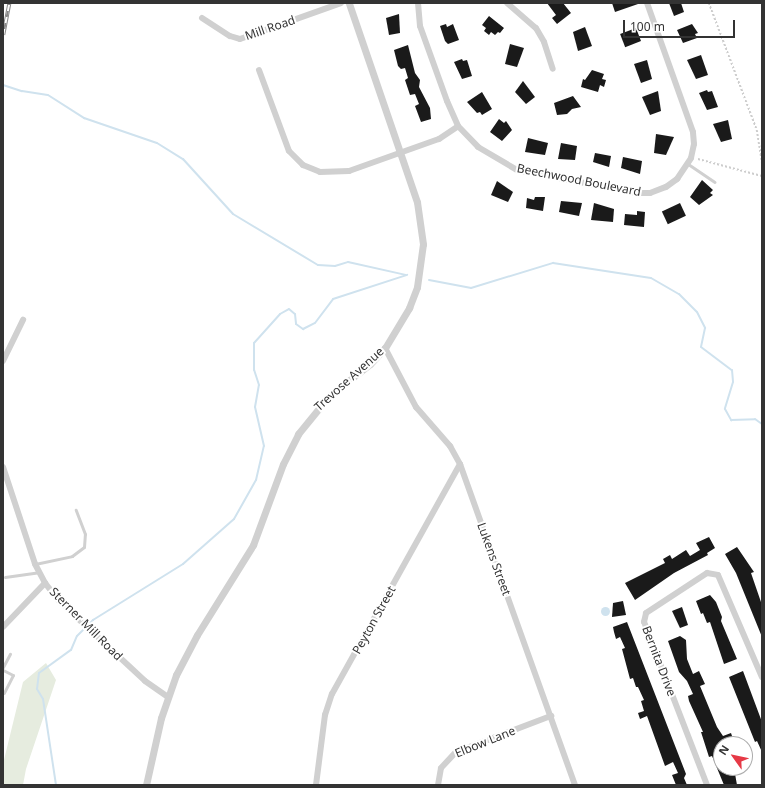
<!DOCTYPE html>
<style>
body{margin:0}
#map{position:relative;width:765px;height:788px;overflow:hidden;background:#fff;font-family:"Noto Sans",sans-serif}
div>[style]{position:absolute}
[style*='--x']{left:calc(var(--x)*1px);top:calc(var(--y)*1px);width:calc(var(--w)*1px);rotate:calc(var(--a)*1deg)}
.green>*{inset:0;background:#e6ecdf}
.water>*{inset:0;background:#cfe2ee}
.round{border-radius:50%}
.stream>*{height:2px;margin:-1px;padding:0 1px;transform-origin:1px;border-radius:1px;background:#cfe2ee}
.building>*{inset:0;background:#1a1a1a;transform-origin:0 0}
.path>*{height:1.5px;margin-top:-0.75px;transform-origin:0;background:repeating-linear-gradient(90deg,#cdcdcd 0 2px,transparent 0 4px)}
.service>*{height:3px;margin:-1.5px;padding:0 1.5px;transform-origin:1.5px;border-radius:1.5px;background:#d0d0d0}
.minor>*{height:6px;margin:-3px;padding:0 3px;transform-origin:3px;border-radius:3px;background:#d0d0d0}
.tertiary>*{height:7px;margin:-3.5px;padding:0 3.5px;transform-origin:3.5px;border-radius:3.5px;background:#d0d0d0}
.rail>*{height:3.5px;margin-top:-1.75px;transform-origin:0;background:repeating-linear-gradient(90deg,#fff 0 6px,#888 0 12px);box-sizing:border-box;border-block:1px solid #888}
span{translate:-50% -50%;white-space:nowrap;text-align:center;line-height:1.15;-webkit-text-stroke:4px #fff;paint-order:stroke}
.street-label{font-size:12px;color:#333}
.frame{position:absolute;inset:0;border:4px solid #333;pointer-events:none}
.north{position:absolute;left:713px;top:736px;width:40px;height:40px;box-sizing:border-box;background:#fff;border:1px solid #adadad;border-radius:50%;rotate:303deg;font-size:11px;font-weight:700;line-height:16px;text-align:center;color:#333}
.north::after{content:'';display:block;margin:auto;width:14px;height:18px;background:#e63946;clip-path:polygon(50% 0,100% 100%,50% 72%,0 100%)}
.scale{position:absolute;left:623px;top:20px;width:112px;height:18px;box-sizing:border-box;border:2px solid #333;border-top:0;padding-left:5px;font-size:12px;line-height:14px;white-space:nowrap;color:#333;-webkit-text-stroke:3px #fff;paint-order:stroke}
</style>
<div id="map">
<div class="green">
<i style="clip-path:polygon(46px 663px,56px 680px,26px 769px,23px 785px,3px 785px,3px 764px,23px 682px)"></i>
</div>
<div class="water">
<i class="round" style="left:600.5px;top:606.5px;width:9px;height:9px"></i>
</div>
<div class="stream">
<i style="--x:3;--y:85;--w:20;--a:18"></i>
<i style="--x:22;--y:91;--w:26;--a:9"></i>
<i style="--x:48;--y:95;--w:43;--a:32.6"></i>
<i style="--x:84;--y:118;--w:77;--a:18.9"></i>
<i style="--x:157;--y:143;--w:31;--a:32"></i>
<i style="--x:183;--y:159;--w:74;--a:47.7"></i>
<i style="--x:233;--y:214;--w:99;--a:31"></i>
<i style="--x:318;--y:265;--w:17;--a:3"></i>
<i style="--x:335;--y:266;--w:14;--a:-17"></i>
<i style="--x:348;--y:262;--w:59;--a:12.6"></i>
<i style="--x:429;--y:280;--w:43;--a:10.8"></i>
<i style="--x:471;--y:288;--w:86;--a:-17"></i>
<i style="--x:553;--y:263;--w:99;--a:8.7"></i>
<i style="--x:651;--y:278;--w:32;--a:30"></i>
<i style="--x:679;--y:294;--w:25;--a:45"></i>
<i style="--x:697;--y:312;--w:18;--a:63"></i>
<i style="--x:705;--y:328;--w:19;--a:102"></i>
<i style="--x:701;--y:347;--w:39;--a:37"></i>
<i style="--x:732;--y:370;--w:12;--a:85"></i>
<i style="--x:733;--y:382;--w:28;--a:107"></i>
<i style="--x:725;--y:409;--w:13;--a:61"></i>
<i style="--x:731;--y:420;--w:24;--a:-2"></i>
<i style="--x:755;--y:419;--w:9;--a:36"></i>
<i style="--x:56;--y:785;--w:87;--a:-98.6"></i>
<i style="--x:43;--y:699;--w:12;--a:-121"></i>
<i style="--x:37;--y:689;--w:16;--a:-83"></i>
<i style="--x:39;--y:673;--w:39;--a:-36"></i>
<i style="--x:71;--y:650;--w:15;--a:-67"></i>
<i style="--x:77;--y:636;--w:23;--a:-45"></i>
<i style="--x:93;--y:620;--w:106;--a:-31.9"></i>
<i style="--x:183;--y:564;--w:68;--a:-41.4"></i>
<i style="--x:234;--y:519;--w:45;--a:-60.6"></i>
<i style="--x:256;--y:480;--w:35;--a:-77"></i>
<i style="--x:264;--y:446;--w:40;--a:-103"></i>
<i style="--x:255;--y:407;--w:22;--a:-80"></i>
<i style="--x:259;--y:385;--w:16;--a:-108"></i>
<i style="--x:254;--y:370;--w:27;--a:-90"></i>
<i style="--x:254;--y:343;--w:39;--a:-48"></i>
<i style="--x:280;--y:314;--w:10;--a:-29"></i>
<i style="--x:289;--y:309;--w:8;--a:40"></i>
<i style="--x:295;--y:314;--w:10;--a:84"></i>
<i style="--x:296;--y:324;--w:9;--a:36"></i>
<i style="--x:303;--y:329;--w:13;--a:-27"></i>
<i style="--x:315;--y:323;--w:30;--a:-53"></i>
<i style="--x:333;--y:299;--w:78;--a:-18"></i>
</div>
<div class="building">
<i style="clip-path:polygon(547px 3px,563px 3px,571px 13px,557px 24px,552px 18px,556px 15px)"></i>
<i style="clip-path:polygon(612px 3px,638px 3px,638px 4px,615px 12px)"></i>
<i style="clip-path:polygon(669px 3px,681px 3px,684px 12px,674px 16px)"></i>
<i style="clip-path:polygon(399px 14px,400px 33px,389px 35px,386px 18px)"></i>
<i style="clip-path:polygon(489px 16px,504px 28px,500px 33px,498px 32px,495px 35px,491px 32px,489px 35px,484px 31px,486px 28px,482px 25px)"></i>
<i style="clip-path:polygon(446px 24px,447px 27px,453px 24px,459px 40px,448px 44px,445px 41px,440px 26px)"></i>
<i style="clip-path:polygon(692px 24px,698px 33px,695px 34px,697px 38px,683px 43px,677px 30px)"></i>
<i style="clip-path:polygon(585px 27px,592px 46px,578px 51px,573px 32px)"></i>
<i style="left:636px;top:28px;width:14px;height:17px;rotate:69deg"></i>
<i style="clip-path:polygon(510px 44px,524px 48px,517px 67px,505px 64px)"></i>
<i style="clip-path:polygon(408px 45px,415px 73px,420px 80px,419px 87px,430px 108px,431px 119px,421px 122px,415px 106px,419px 104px,415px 94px,410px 95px,405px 80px,408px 78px,405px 68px,401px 69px,398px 66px,394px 50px)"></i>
<i style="clip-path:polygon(701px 55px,708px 75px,696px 79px,687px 60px)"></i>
<i style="clip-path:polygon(462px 59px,463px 61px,467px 60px,472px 76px,462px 79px,454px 62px)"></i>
<i style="clip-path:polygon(647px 60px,652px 79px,641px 83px,634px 64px)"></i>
<i style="clip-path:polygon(592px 70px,604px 74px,602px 79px,606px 80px,604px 87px,600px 85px,598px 92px,581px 87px,583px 79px,585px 80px)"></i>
<i style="clip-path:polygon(523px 81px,535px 97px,526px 104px,515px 92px)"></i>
<i style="clip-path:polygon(707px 90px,708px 92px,712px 91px,718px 107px,707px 110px,699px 93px)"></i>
<i style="clip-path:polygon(658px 91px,661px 111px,650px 115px,642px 97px)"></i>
<i style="clip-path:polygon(482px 92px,492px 109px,482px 115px,480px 112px,477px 113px,467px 102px)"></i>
<i style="clip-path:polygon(573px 96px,581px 107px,572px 109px,567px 114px,557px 115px,554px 103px)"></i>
<i style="clip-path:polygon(499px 119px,504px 123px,506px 121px,512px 130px,502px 141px,490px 132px)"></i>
<i style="clip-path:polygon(728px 120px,732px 139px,721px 142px,713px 124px)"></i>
<i style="clip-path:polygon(656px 134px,674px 137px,666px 155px,654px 153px)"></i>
<i style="clip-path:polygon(528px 138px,548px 143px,545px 155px,525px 152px)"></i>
<i style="clip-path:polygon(561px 143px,577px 146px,575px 160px,558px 159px)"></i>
<i style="clip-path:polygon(595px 153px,611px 156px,609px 167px,593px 162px)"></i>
<i style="clip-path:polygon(623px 157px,642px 161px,640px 174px,621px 168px)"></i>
<i style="clip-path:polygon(702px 180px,713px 190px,710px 193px,713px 195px,699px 205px,690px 197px)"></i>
<i style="clip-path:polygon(497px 181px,513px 192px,508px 202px,491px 195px)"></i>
<i style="clip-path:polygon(535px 197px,545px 197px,543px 211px,526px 208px,527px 198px,534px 200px)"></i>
<i style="clip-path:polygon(561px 201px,582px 203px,579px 216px,559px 212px)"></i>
<i style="clip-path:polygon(594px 203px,614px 209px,613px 222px,591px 220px)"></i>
<i style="left:680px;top:203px;width:14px;height:20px;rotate:65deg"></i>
<i style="clip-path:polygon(637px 211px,645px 212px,644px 227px,624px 225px,625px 214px,637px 215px)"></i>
<i style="clip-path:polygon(709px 537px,715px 548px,707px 553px,708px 555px,674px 573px,635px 600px,625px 583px,665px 563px,663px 559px,670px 555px,672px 559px,686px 550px,690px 556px,700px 550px,696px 543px)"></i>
<i style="clip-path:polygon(737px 547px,754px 572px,751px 573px,762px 605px,762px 637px,736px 573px,725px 554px)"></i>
<i style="clip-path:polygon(710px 595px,716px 602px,722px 617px,721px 621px,737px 659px,724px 664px,710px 622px,707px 623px,703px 613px,701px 614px,696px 601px)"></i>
<i style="clip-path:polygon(623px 601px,626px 615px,612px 617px,613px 603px)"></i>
<i style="clip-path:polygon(682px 607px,688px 625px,680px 628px,672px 611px)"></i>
<i style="clip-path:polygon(627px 622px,686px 774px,684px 778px,687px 785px,676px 785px,672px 775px,678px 773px,673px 762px,665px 766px,647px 716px,640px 719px,638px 713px,644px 711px,641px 701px,644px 700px,638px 687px,636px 687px,633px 678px,630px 679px,622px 649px,625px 648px,620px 637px,616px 639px,614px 632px,613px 627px)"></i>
<i style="clip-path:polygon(680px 636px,686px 640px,687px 659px,693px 674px,699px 671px,705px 684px,700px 686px,717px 727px,723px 736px,731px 733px,733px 739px,721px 743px,721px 768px,734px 768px,737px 785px,724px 785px,712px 756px,709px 757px,701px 732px,703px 732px,689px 701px,688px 696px,693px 694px,687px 681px,679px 672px,668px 641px)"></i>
<i style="clip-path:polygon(743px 671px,762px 722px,762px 752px,757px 741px,755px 742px,729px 677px)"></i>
</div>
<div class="path">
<i style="--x:709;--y:3;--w:136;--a:69.3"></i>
<i style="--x:757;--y:130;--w:33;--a:81"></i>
<i style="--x:698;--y:159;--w:66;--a:14.9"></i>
</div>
<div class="service">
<i style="--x:688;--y:164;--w:32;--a:34"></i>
<i style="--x:35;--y:564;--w:38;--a:-12"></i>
<i style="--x:72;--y:556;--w:15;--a:-37"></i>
<i style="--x:84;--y:547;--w:13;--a:-86"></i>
<i style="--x:85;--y:534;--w:26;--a:-111"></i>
<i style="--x:5;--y:577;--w:34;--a:-8"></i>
<i style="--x:3;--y:667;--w:15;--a:-62"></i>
<i style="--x:3;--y:670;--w:11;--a:27"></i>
<i style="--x:13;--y:675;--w:20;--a:117"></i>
</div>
<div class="minor">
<i style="--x:418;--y:3;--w:23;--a:85"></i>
<i style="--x:420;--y:26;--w:80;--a:70.2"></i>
<i style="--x:447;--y:101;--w:27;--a:66"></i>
<i style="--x:458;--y:126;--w:29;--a:46"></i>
<i style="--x:478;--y:147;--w:45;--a:30.5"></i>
<i style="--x:517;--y:170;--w:122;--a:10.9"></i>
<i style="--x:637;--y:193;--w:13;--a:0"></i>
<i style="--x:650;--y:193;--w:17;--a:-21"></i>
<i style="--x:666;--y:187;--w:14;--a:-36"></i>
<i style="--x:677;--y:179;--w:25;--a:-56"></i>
<i style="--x:691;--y:158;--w:14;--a:-78"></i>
<i style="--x:694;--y:144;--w:12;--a:-95"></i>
<i style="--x:693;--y:132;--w:137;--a:-109.6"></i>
<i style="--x:507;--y:3;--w:38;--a:41"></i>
<i style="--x:536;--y:28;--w:16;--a:60"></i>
<i style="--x:544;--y:42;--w:28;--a:72"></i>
<i style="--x:202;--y:18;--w:33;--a:33"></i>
<i style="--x:230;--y:36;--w:10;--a:17"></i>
<i style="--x:240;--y:39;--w:107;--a:-19.6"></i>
<i style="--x:259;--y:70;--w:86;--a:69.7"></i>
<i style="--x:289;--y:151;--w:20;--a:45"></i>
<i style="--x:303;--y:165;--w:18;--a:22"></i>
<i style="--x:320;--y:172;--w:29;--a:-2"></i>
<i style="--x:349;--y:171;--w:96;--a:-19.6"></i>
<i style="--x:439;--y:139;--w:23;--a:-34"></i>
<i style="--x:385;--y:348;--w:67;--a:62.3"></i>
<i style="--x:416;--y:407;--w:52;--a:48.9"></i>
<i style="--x:450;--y:446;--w:21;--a:61"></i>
<i style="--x:460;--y:464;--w:341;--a:70.3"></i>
<i style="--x:3;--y:361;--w:46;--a:-64"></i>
<i style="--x:3;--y:467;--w:102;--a:71.7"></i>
<i style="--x:35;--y:564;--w:21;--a:62"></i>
<i style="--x:45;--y:583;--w:23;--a:52"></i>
<i style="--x:59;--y:601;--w:117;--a:42.9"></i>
<i style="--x:145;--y:681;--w:28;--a:35"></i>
<i style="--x:3;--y:627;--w:61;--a:-46.3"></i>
<i style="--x:316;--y:785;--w:71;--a:-82.7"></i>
<i style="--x:325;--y:715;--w:22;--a:-72"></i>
<i style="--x:332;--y:694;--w:263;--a:-60.9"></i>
<i style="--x:438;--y:785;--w:17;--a:-80"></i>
<i style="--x:441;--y:768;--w:22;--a:-47"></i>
<i style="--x:456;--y:752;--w:102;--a:-20.8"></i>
<i style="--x:707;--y:785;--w:175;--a:-111.1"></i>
<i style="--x:644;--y:622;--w:9;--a:-77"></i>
<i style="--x:646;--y:613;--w:73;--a:-33.3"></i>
<i style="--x:707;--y:573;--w:11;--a:10"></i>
<i style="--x:718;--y:575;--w:111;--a:66.7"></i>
</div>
<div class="tertiary">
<i style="--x:146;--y:785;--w:69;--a:-77.4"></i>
<i style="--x:161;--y:718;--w:46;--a:-70.8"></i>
<i style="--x:176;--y:675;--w:45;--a:-62.3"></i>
<i style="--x:197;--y:635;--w:106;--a:-58.1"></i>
<i style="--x:253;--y:545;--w:86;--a:-69.7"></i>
<i style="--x:283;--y:464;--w:34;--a:-63"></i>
<i style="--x:298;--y:434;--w:49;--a:-50.8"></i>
<i style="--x:329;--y:396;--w:52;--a:-38"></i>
<i style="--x:370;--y:364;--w:22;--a:-47"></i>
<i style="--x:385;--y:348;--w:47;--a:-59"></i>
<i style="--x:409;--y:308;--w:22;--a:-69"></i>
<i style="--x:417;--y:287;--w:43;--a:-82.1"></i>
<i style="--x:423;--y:244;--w:42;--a:-98.1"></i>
<i style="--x:417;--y:202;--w:210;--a:-108.9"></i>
</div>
<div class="rail">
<i style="--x:3;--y:35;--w:33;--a:-79"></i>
</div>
<div class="street-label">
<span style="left:270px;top:28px;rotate:-19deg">Mill Road</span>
<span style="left:579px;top:180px;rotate:11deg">Beechwood Boulevard</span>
<span style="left:349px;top:379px;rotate:-42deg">Trevose Avenue</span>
<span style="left:494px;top:559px;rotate:70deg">Lukens Street</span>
<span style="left:374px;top:620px;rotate:-61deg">Peyton Street</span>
<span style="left:86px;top:624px;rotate:45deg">Sterner Mill Road</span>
<span style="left:659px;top:661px;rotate:69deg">Bernita Drive</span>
<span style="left:485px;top:742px;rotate:-22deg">Elbow Lane</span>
</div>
<div class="frame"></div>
<div class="north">N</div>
<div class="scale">100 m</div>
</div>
